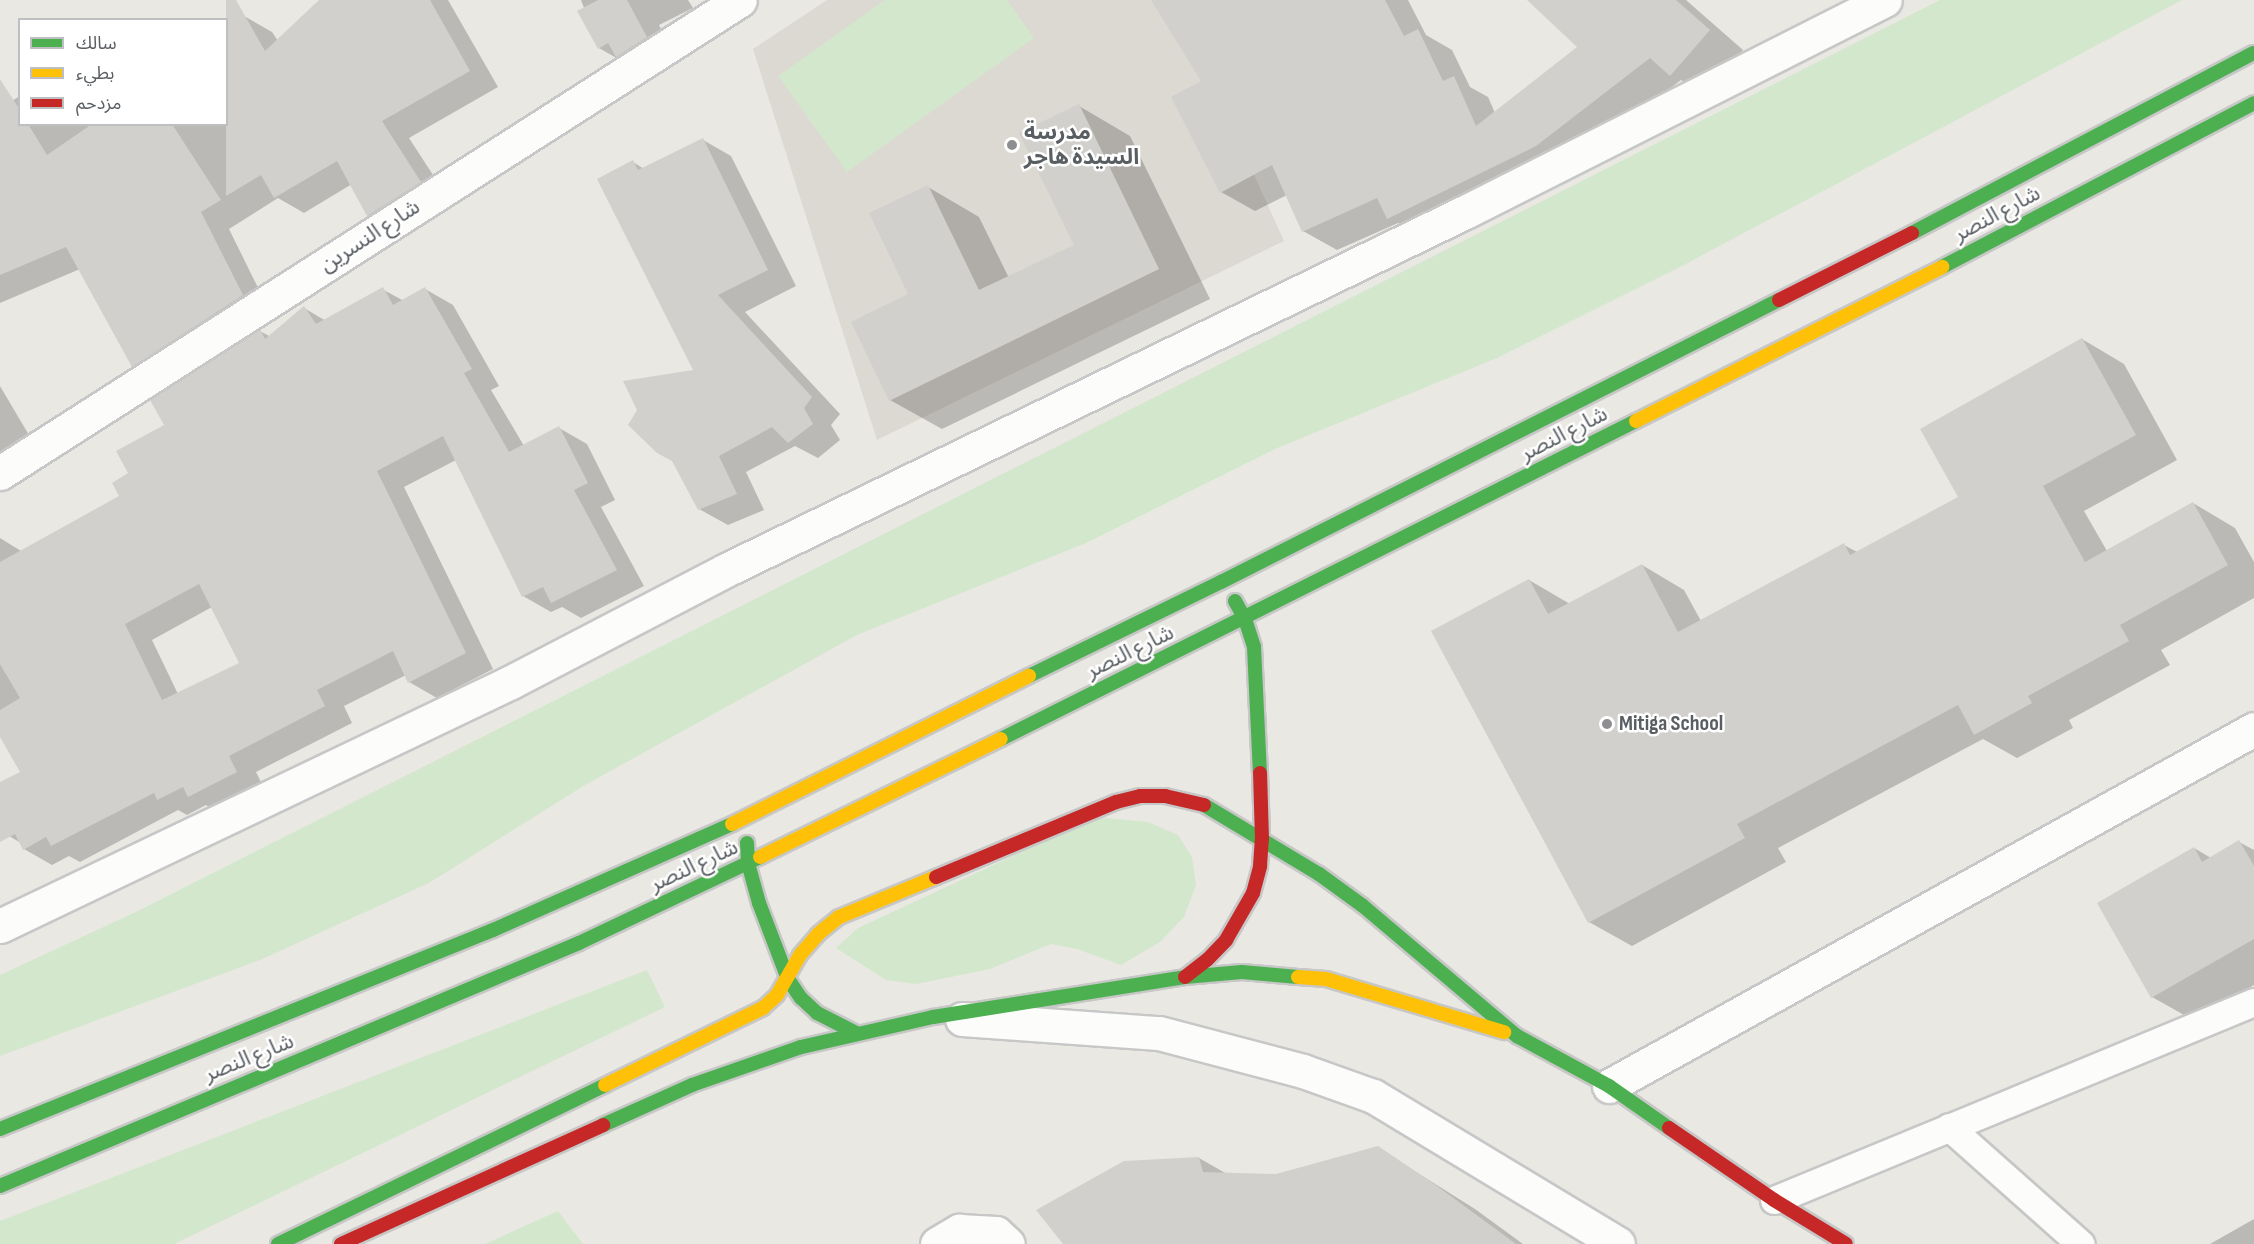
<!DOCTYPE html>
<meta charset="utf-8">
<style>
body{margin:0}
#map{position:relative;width:2254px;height:1244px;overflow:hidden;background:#eae8e3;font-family:"Sofia Sans Condensed","Noto Sans Arabic",sans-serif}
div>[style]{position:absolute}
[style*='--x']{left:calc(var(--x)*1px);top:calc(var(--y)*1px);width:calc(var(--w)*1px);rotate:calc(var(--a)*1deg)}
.education>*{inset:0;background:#dcd8d2}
.green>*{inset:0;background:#d3e7cd}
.shadow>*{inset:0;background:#0003}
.building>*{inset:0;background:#d1d0cd}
.roads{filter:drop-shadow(2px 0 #c6c7c6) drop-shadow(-2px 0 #c6c7c6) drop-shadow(0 2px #c6c7c6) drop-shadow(0 -2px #c6c7c6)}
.lane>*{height:27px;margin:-13.5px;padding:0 13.5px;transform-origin:13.5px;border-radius:13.5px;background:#fcfcfb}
.street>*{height:33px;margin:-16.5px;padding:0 16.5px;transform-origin:16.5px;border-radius:16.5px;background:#fcfcfb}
.fast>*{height:14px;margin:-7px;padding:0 7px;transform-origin:7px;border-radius:7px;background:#4caf50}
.slow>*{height:14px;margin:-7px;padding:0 7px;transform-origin:7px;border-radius:7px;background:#ffc107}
.jam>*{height:14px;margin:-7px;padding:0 7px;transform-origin:7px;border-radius:7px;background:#c62828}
.dots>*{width:16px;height:16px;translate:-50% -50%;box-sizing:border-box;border:3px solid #fff;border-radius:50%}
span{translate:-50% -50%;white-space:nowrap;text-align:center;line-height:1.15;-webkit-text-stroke:5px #fff;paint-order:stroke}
.poi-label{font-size:22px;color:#595e62;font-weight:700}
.left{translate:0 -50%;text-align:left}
.street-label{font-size:22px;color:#595e62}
.legend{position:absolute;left:18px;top:18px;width:210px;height:108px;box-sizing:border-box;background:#fff;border:2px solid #bdbfc0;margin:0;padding:8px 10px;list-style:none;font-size:18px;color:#595e62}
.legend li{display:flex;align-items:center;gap:12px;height:30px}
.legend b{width:30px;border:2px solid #bdbfc0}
</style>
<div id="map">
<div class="education">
<i style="clip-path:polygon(827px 0,1175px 0,1284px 241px,877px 440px,753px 49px)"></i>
</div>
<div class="green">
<i style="clip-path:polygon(885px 0,1007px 0,1034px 38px,847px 172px,778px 76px)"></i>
<i style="clip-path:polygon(1940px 0,2182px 0,1682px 266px,1497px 358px,1275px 449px,1086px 543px,857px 635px,585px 785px,429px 883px,260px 960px,0 1056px,0 975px,138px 911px)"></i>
<i style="clip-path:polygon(1096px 817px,1148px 822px,1178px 835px,1192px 857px,1196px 885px,1184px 917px,1160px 942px,1121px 965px,1077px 949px,1051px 944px,990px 969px,916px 984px,886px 980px,836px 948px,858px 928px)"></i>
<i style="clip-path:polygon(647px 970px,665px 1007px,174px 1244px,0 1244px,0 1221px)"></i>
<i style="clip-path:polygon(558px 1211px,583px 1244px,485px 1244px)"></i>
</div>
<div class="shadow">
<i style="clip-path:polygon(321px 0,448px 0,498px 87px,409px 138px,448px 198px,397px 231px,369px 215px,352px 184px,304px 213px,278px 198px,229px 229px,270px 312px,161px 382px,133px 366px,80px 269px,0 303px,0 108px,20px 96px,20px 124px,226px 124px,244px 16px,272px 32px,278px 41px)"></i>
<i style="clip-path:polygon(581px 0,688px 0,693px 8px,659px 25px,674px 54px,627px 64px,599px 48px)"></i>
<i style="clip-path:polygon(1153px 0,1408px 0,1426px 35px,1452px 50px,1470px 87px,1488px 97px,1495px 113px,1579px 47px,1529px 0,1686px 0,1743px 50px,1704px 94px,1681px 80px,1570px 165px,1423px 237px,1398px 223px,1337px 250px,1303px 231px,1287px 195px,1255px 211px,1221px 192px,1203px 82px)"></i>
<i style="clip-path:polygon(1079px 106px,1130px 136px,1210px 299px,942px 429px,890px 400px,928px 187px,979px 217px,1009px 278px,1076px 245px)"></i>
<i style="clip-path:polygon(703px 140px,731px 156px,796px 286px,745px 312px,840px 414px,831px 425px,840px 440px,818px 458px,795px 446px,746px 472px,764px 510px,728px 525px,699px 509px,695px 371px,633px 162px,644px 169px)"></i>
<i style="clip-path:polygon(evenodd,382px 289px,404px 301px,425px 289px,453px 305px,499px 386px,491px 390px,524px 446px,559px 428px,587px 444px,615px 500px,601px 507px,644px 586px,581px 618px,562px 607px,551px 612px,523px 596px,456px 460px,404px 487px,493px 669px,437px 698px,409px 682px,406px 675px,344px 706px,352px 723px,256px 772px,264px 788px,217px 812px,206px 805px,187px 815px,178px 810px,80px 862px,69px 856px,52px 865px,24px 849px,21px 843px,9px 836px,0 818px,0 784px,22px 773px,0 734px,0 538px,21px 551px,121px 496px,130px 474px,166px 426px,260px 331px,269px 336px,304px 308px,326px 321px,382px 289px,212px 607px,241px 664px,178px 694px,152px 640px,212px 607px)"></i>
<i style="clip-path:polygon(2082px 339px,2124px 364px,2177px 460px,2084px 511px,2107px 551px,2193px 503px,2235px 528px,2254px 562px,2254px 598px,2161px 650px,2170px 665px,2069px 720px,2073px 728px,2017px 758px,1983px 739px,1778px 848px,1786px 862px,1632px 946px,1589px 922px,1529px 580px,1570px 604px,1642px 565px,1684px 590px,1701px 621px,1844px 545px,1857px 552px,1960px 498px)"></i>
<i style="clip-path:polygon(0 386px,36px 447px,0 468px)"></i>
<i style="clip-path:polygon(2239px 842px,2254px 850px,2254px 985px,2193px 1020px,2152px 997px,2194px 848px,2211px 858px)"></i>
<i style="clip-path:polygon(1378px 1148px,1475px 1209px,1523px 1244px,1065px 1244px,1199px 1158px,1227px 1174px,1277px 1176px)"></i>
<i style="clip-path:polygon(2254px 1219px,2254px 1244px,2210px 1244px)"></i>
</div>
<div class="building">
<i style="clip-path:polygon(226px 0,236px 0,265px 51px,319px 0,430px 0,470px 71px,382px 121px,421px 182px,367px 216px,337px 161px,274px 198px,261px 175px,226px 196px)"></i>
<i style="clip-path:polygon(598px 0,627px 0,647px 37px,616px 57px,608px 43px,598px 49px,577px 11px)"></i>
<i style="clip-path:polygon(1151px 0,1385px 0,1404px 36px,1418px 29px,1443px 81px,1454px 76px,1476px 126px,1577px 47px,1527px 0,1676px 0,1710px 30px,1670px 76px,1650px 58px,1536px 146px,1387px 219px,1377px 198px,1302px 232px,1272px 165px,1220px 193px,1171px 97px,1201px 81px)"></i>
<i style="clip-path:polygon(0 79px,20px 110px,20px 124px,28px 124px,47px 155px,92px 124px,172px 124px,221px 200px,201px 212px,243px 295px,132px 367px,66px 247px,0 275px)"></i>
<i style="clip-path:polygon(1079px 104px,1159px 269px,889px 401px,851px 322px,908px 294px,869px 213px,928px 185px,979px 290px,1074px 245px,1019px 133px)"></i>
<i style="clip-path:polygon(703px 138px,768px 270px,718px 295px,812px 397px,804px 408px,813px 424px,788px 443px,772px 427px,719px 456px,737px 494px,698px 510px,672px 461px,657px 453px,628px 425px,637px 410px,623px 381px,693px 370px,597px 179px,633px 160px,638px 170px)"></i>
<i style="clip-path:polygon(evenodd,383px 287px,393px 305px,425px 287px,472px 369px,464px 373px,509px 452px,559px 426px,588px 483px,574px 490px,617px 570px,551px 603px,543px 587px,522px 597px,443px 436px,377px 471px,466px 653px,408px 683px,393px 651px,317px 690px,325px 706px,229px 756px,237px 772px,188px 797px,183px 787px,157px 800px,154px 793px,51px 846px,46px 837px,23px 850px,15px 834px,0 842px,0 782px,20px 772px,0 737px,0 710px,20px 698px,0 664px,0 562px,119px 496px,112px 483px,128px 473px,116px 451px,164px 425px,150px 400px,260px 329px,265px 339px,304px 306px,316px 324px,383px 287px,199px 584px,239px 663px,162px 700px,125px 624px,199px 584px)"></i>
<i style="clip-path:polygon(2082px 338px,2136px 435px,2043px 486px,2085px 562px,2193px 502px,2228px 565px,2120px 625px,2129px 641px,2028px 696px,2032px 703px,1974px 735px,1958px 705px,1737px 824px,1745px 838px,1588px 923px,1431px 631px,1529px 579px,1548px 614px,1642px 564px,1678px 632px,1844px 543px,1850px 555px,1958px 497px,1920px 429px)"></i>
<i style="clip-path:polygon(2239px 840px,2254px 866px,2254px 939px,2151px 998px,2097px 903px,2194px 847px,2202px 862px)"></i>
<i style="clip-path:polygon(1378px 1146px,1433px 1183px,1516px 1244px,1063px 1244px,1036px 1210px,1124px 1161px,1199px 1157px,1203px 1172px,1276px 1174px)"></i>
</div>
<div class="roads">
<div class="lane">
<i style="--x:1949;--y:1127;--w:176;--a:41.6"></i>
<i style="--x:1774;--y:1200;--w:519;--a:-22.42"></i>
</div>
<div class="street">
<i style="--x:0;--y:473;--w:878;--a:-32.59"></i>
<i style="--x:0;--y:926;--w:566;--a:-25.52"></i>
<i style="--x:511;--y:682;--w:242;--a:-27.5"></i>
<i style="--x:726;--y:570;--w:823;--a:-25.85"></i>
<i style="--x:1467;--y:211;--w:468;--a:-26.8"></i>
<i style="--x:962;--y:1019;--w:197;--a:4.1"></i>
<i style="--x:1159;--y:1033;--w:149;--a:14.8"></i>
<i style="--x:1303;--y:1071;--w:74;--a:19.7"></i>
<i style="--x:1373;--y:1096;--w:286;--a:31.1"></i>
<i style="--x:1609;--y:1086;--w:737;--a:-28.96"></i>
<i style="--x:937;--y:1244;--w:26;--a:-31"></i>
<i style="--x:959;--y:1231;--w:37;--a:3"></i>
<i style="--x:996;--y:1233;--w:16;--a:43"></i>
</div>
<div class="fast">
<i style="--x:1912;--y:233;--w:386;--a:-27.8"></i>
<i style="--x:1942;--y:267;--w:352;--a:-27.7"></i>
<i style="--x:1235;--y:601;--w:21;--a:61"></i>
<i style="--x:1245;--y:619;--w:29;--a:72"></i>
<i style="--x:1254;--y:647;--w:126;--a:87.3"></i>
<i style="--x:1029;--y:676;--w:214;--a:-26.1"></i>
<i style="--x:1221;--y:582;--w:625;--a:-26.81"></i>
<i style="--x:1001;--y:739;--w:710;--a:-26.6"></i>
<i style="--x:1204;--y:805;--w:134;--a:31"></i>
<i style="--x:1319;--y:874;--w:54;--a:36"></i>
<i style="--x:1363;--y:906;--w:202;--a:40.2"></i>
<i style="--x:1517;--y:1036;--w:105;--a:28.5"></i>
<i style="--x:1609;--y:1086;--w:73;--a:35"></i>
<i style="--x:747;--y:843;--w:20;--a:87"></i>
<i style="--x:748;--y:863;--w:41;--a:74.6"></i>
<i style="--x:759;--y:903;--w:81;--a:69.1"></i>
<i style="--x:788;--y:979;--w:23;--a:56"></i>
<i style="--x:801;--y:998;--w:22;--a:43"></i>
<i style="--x:817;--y:1013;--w:44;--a:27.1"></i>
<i style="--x:603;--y:1125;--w:98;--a:-24.2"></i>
<i style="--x:692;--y:1085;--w:115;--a:-19.2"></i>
<i style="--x:801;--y:1047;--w:135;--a:-12.8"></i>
<i style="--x:933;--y:1017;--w:255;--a:-9"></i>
<i style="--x:1185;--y:977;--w:57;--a:-5"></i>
<i style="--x:1242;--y:972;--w:56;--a:5.1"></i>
<i style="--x:0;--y:1129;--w:532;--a:-21.98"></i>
<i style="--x:493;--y:930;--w:261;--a:-23.9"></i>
<i style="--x:0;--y:1186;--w:628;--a:-22.77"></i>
<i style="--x:579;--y:943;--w:200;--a:-25.4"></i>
<i style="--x:278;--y:1244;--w:364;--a:-25.9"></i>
</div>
<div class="slow">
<i style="--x:1636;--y:421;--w:343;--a:-26.7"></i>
<i style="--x:732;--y:824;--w:332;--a:-26.5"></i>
<i style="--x:760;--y:857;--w:268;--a:-26.1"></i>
<i style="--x:1298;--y:977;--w:28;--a:4"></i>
<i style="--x:1326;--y:979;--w:186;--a:16.6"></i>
<i style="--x:605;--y:1085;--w:176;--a:-26"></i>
<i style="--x:763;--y:1008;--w:19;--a:-43"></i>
<i style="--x:777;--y:995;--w:46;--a:-60.1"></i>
<i style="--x:800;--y:955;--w:28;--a:-49"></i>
<i style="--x:818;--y:934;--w:27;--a:-39"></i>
<i style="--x:839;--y:917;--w:105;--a:-22.4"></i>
</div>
<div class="jam">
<i style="--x:1779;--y:300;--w:149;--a:-26.7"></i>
<i style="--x:936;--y:877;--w:195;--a:-22.6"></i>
<i style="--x:1116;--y:802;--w:25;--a:-14"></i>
<i style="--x:1140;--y:796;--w:25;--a:0"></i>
<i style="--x:1165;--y:796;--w:40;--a:13"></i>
<i style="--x:1185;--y:977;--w:28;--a:-38"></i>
<i style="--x:1207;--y:960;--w:28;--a:-46"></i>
<i style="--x:1226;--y:940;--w:54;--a:-60.1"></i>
<i style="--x:1253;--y:893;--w:28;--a:-75"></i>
<i style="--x:1260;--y:866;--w:27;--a:-86"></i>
<i style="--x:1262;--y:839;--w:66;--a:-91.7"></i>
<i style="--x:1669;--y:1128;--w:127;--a:34.4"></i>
<i style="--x:1774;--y:1200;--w:84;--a:31.4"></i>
<i style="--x:341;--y:1244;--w:288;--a:-24.4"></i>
</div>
</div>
<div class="dots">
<i style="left:1012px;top:145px;background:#8c8e8f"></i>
<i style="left:1607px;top:724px;background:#8c8e8f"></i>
</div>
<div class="poi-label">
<span class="left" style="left:1024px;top:145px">مدرسة<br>السيدة هاجر</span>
<span class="left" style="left:1619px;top:724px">Mitiga School</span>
</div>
<div class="street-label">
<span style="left:1997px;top:214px;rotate:-28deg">شارع النصر</span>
<span style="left:370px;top:236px;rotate:-33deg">شارع النسرين</span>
<span style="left:1564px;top:434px;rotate:-27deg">شارع النصر</span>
<span style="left:1130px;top:652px;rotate:-26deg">شارع النصر</span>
<span style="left:694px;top:866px;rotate:-25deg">شارع النصر</span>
<span style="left:249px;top:1058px;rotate:-22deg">شارع النصر</span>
</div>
<ul class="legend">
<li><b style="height:8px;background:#4caf50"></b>سالك</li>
<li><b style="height:8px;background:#ffc107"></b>بطيء</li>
<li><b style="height:8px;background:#c62828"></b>مزدحم</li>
</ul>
</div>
